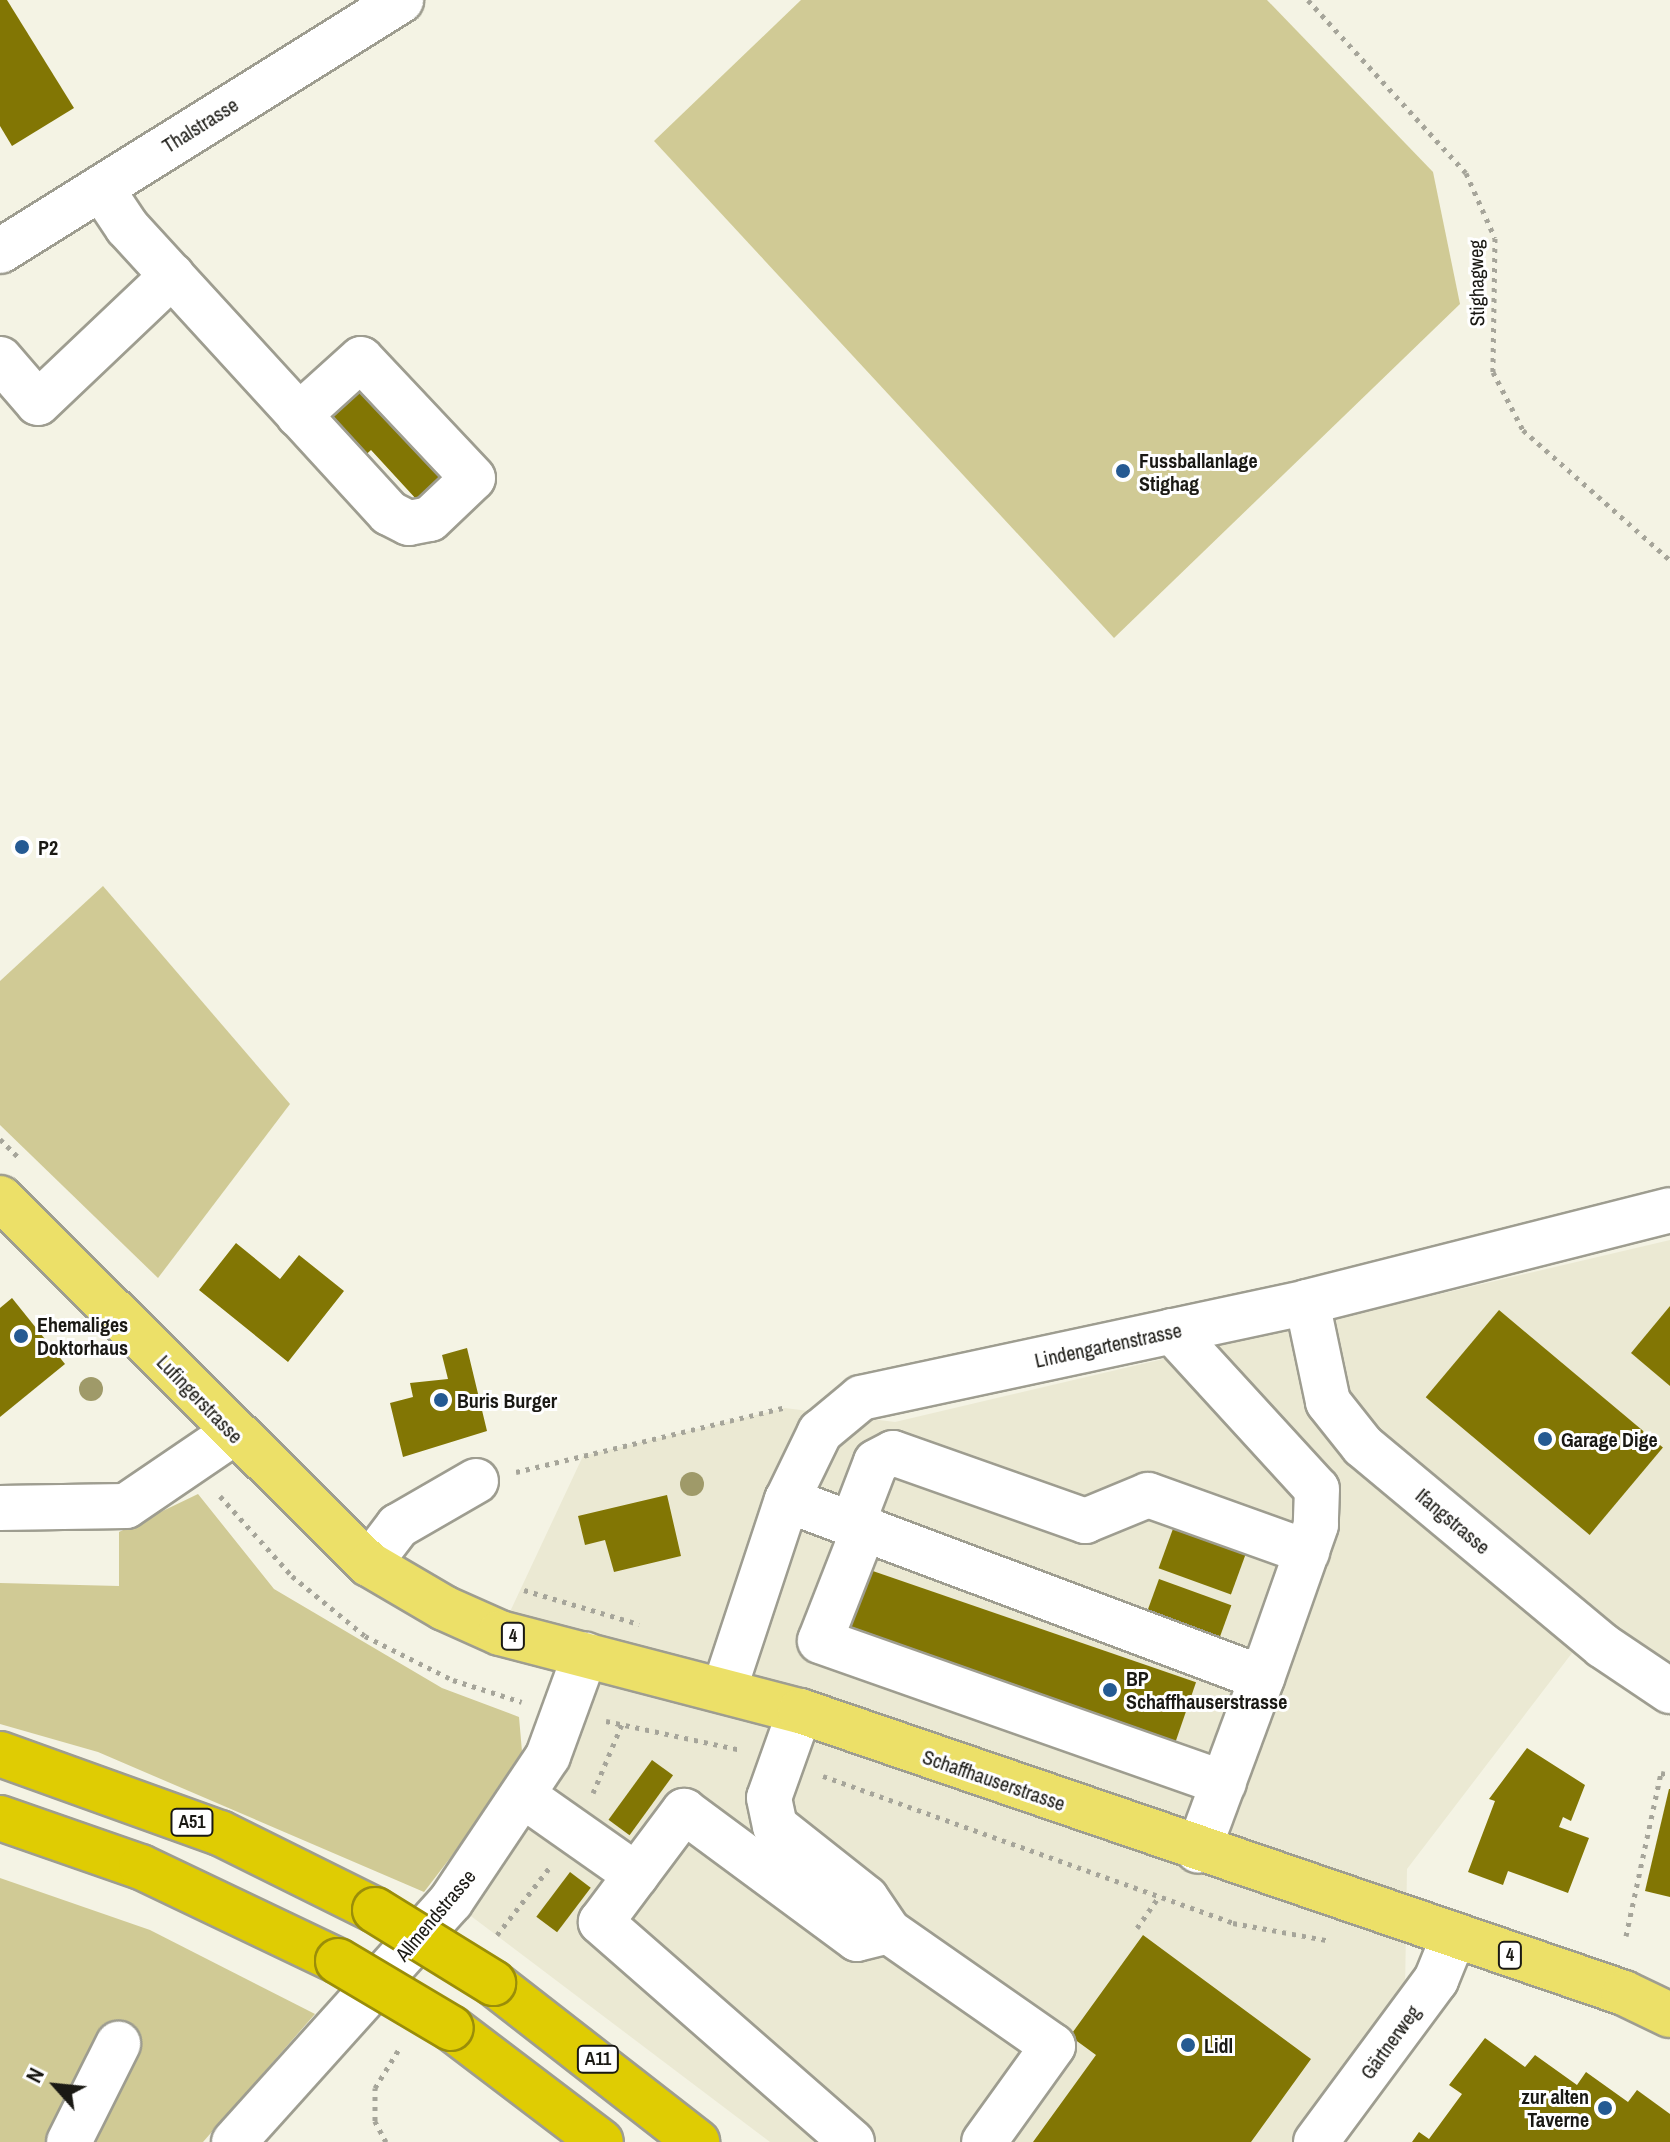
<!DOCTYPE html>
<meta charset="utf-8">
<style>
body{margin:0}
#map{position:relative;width:1670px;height:2142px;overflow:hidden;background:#f4f3e4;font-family:"Archivo Narrow",sans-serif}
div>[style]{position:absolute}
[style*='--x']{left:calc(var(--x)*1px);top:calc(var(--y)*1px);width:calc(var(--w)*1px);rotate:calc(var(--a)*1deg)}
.built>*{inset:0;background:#ebe9d3}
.green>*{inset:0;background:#d0ca95}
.building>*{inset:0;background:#827604;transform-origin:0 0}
.path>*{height:5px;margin-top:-2.5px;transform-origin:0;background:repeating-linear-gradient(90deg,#a6a59a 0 4px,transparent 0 10px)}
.roads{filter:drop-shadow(2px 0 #9e9d90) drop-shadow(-2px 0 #9e9d90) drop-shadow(0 2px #9e9d90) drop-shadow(0 -2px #9e9d90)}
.minor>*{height:44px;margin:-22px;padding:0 22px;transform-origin:22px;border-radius:22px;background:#fff}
.major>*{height:44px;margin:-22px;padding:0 22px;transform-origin:22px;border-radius:22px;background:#ece068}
.highway>*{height:44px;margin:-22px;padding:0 22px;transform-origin:22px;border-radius:22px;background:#dfcc03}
.bridges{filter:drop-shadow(2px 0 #9a8d09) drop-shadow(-2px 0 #9a8d09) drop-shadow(0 2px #9a8d09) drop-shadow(0 -2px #9a8d09)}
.highway-bridge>*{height:44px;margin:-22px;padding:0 22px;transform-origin:22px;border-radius:22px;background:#dfcc03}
.trees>*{width:24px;height:24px;margin:-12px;border-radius:50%;background:#9f9a69}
.dots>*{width:22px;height:22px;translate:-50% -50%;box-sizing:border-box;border:4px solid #fff;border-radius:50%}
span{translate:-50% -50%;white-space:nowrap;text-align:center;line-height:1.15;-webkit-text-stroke:6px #fff;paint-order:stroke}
.shield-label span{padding:2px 6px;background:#fff;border:2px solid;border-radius:6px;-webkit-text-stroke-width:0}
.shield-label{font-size:18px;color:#1a1914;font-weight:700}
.street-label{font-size:20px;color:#1a1914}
.poi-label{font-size:20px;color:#1a1914;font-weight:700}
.left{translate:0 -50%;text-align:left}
.right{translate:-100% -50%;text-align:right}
.north{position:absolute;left:16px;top:2046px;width:80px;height:80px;-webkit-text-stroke:6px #fff;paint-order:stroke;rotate:297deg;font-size:22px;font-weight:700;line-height:32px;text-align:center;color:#1a1914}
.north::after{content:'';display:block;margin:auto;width:28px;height:36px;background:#1a1914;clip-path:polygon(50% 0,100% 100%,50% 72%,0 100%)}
</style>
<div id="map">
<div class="built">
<i style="clip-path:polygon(1670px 1240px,1670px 1672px,1598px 1619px,1407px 1869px,1405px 1990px,1293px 2142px,770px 2142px,451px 1901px,585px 1656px,500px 1633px,583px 1456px,785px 1408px,895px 1422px)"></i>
</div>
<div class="green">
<i style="clip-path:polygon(801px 0,1267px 0,1433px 172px,1460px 304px,1114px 638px,654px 141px)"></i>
<i style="clip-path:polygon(103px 886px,290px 1104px,158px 1278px,0 1125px,0 981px)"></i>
<i style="clip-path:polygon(198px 1494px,274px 1589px,442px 1688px,519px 1717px,523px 1763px,424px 1892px,98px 1752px,0 1724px,0 1583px,119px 1586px,119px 1532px)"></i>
<i style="clip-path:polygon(0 1878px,150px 1930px,315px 2014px,203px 2142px,0 2142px)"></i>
</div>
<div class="building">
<i style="clip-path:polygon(0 0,7px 0,74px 108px,12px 146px,0 126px)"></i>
<i style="clip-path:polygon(368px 376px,444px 475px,417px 500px,371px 450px,359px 461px,321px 420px)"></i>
<i style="clip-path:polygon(236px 1243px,280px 1279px,299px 1255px,344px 1291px,288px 1362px,199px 1290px)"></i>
<i style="clip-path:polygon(12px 1298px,65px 1364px,0 1417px,0 1308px)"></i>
<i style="clip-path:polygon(1670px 1306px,1670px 1386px,1631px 1353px)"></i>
<i style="left:1499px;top:1310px;width:214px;height:114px;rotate:40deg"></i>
<i style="clip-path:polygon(467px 1348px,487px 1431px,403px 1457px,390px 1403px,413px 1397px,410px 1383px,448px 1379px,442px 1355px)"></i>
<i style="clip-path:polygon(667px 1495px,681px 1556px,614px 1572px,605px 1540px,585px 1545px,578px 1516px)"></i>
<i style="left:1174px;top:1526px;width:77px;height:45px;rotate:20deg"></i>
<i style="left:867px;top:1569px;width:348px;height:66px;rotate:19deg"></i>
<i style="left:1159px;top:1579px;width:77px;height:44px;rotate:20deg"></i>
<i style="clip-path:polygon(1527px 1748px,1585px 1785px,1571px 1821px,1563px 1817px,1559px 1827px,1589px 1838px,1568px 1893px,1508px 1871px,1503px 1885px,1468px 1872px,1495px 1801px,1489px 1799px)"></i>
<i style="left:652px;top:1760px;width:26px;height:74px;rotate:36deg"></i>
<i style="clip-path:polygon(1669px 1789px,1670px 1789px,1670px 1897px,1645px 1891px)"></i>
<i style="left:570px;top:1872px;width:26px;height:56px;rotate:37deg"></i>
<i style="clip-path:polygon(1143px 1935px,1311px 2059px,1251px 2142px,1033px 2142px,1096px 2055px,1070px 2036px)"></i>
<i style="clip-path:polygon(1485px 2038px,1525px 2067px,1535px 2055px,1577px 2085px,1586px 2072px,1628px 2102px,1637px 2090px,1670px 2114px,1670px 2142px,1412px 2142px,1419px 2132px,1429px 2139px,1462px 2094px,1449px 2085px)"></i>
</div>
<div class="path">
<i style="--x:1308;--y:0;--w:234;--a:47.6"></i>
<i style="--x:1466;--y:173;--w:71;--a:66"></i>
<i style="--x:1495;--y:238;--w:134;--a:90.9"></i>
<i style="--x:1493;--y:372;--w:65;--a:62.7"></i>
<i style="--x:1523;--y:430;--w:196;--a:41.5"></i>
<i style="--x:0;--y:1139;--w:27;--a:45"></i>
<i style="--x:516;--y:1472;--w:275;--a:-13.5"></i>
<i style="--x:220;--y:1496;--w:108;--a:48"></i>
<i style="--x:292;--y:1576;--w:94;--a:39.4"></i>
<i style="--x:365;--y:1636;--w:98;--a:26.6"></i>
<i style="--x:453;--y:1680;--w:72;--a:17.7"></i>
<i style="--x:524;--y:1590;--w:120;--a:16.5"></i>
<i style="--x:606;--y:1721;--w:138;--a:12.1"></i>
<i style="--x:823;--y:1776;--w:436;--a:19.7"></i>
<i style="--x:1233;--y:1923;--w:95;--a:10.4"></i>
<i style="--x:593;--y:1793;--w:75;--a:-67.2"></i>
<i style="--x:1137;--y:1928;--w:39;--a:-55"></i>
<i style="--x:497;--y:1935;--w:86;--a:-52.1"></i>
<i style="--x:1626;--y:1936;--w:167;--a:-77.9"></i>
<i style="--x:1661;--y:1773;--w:9;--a:13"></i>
<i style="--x:386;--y:2142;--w:24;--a:-118"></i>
<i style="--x:375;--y:2121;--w:33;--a:-90"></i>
<i style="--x:375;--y:2088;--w:46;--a:-58.4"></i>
</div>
<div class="roads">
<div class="minor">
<i style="--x:101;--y:188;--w:47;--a:56.3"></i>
<i style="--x:127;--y:227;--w:388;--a:47.5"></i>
<i style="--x:389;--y:513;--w:22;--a:27"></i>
<i style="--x:409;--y:523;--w:21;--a:-11"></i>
<i style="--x:430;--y:519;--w:59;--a:-43.6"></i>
<i style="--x:473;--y:478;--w:163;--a:-133.3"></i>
<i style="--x:361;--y:359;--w:84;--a:137.9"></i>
<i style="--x:0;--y:251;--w:473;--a:-32"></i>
<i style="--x:0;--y:359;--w:58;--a:49.2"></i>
<i style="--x:38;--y:403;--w:185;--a:-43.5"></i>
<i style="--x:1307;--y:1302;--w:102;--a:78.1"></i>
<i style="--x:1328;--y:1402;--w:56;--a:51.5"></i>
<i style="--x:1363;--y:1446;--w:312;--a:39.8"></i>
<i style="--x:1603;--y:1646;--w:81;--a:33.9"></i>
<i style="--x:1172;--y:1331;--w:214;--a:47.5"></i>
<i style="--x:1317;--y:1489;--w:36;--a:92"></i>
<i style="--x:1316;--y:1525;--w:162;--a:109.4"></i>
<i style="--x:787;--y:1500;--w:507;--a:20.54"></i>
<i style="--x:1262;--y:1678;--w:184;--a:110.3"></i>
<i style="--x:0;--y:1508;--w:126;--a:-0.9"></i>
<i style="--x:126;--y:1506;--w:128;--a:-34.2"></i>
<i style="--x:853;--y:1522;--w:64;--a:-69"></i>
<i style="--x:876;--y:1462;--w:19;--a:-28"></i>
<i style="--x:893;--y:1453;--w:204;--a:19.5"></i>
<i style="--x:1085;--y:1521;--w:68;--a:-22.4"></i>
<i style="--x:1148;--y:1495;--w:169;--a:19.7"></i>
<i style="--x:865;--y:1526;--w:123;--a:111.4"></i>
<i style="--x:820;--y:1641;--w:428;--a:19.4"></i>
<i style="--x:369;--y:1564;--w:48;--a:-52.7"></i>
<i style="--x:398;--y:1526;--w:90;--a:-30"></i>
<i style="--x:725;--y:1687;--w:197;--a:-71.7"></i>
<i style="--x:787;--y:1500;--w:76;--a:-64.1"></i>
<i style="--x:820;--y:1432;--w:53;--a:-39.7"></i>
<i style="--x:861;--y:1398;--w:456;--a:-12.1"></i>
<i style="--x:1307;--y:1302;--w:374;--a:-14.2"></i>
<i style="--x:800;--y:1711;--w:92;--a:109.6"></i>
<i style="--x:769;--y:1798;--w:29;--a:78"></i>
<i style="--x:775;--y:1826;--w:116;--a:38.4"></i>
<i style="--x:866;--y:1898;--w:40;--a:56"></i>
<i style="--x:525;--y:1797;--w:136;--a:35.1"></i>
<i style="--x:69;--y:2142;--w:110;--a:-63.4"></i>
<i style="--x:234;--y:2142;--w:324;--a:-48"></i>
<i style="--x:451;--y:1901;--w:174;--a:-56.2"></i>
<i style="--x:548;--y:1756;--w:108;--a:-69.9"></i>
<i style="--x:852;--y:2142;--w:334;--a:-138.8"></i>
<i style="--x:601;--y:1922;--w:139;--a:-53.2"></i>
<i style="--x:684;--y:1811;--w:215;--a:36.5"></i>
<i style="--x:857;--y:1939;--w:32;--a:-14"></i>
<i style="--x:888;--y:1931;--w:201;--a:34.9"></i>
<i style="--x:1053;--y:2046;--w:118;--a:125.7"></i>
<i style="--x:1316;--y:2142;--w:202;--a:-53.5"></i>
<i style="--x:1436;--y:1980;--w:48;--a:-67.8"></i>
</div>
<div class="major">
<i style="--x:0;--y:1198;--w:520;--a:44.77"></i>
<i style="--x:369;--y:1564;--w:87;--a:30.4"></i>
<i style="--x:444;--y:1608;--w:61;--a:24.1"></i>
<i style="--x:500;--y:1633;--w:310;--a:14.6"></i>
<i style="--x:800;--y:1711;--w:871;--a:18.89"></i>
<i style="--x:1624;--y:1993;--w:51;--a:25.6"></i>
</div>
<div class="highway">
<i style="--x:0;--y:1754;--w:234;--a:19.8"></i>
<i style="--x:220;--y:1833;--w:173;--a:26.4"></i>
<i style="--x:0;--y:1818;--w:149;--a:19.2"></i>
<i style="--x:141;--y:1867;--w:218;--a:25.5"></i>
<i style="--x:493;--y:1983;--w:259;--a:37.9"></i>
<i style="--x:451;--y:2028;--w:188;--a:37.2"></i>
</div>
</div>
<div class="bridges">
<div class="highway-bridge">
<i style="--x:375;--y:1910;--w:139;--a:31.7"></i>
<i style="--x:338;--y:1961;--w:131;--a:30.7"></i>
</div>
</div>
<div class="trees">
<i style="left:91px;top:1389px"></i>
<i style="left:692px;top:1484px"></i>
</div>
<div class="dots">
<i style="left:1123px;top:471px;background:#255a92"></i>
<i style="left:22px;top:847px;background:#255a92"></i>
<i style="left:21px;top:1336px;background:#255a92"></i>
<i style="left:441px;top:1400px;background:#255a92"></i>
<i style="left:1545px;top:1439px;background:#255a92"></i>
<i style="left:1110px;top:1690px;background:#255a92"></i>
<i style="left:1188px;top:2045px;background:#255a92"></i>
<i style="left:1605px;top:2108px;background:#255a92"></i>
</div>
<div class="shield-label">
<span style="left:513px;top:1636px">4</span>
<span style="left:192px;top:1822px">A51</span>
<span style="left:1510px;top:1955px">4</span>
<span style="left:598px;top:2059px">A11</span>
</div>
<div class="street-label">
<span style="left:200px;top:125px;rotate:-32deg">Thalstrasse</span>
<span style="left:1476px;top:283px;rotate:-91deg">Stighagweg</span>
<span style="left:1108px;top:1345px;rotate:-12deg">Lindengartenstrasse</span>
<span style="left:200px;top:1399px;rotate:46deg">Lufingerstrasse</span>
<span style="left:1453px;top:1521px;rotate:40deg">Ifangstrasse</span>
<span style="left:994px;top:1780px;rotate:19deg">Schaffhauserstrasse</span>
<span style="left:435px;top:1915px;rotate:-50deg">Allmendstrasse</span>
<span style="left:1390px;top:2042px;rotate:-54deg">Gärtnerweg</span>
</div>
<div class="poi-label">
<span class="left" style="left:1139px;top:472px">Fussballanlage<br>Stighag</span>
<span class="left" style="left:38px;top:847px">P2</span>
<span class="left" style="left:37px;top:1336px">Ehemaliges<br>Doktorhaus</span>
<span class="left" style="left:457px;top:1400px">Buris Burger</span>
<span class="left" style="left:1561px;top:1439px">Garage Dige</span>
<span class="left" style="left:1126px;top:1690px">BP<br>Schaffhauserstrasse</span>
<span class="left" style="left:1204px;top:2045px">Lidl</span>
<span class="right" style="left:1589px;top:2108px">zur alten<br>Taverne</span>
</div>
<div class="north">N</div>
</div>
